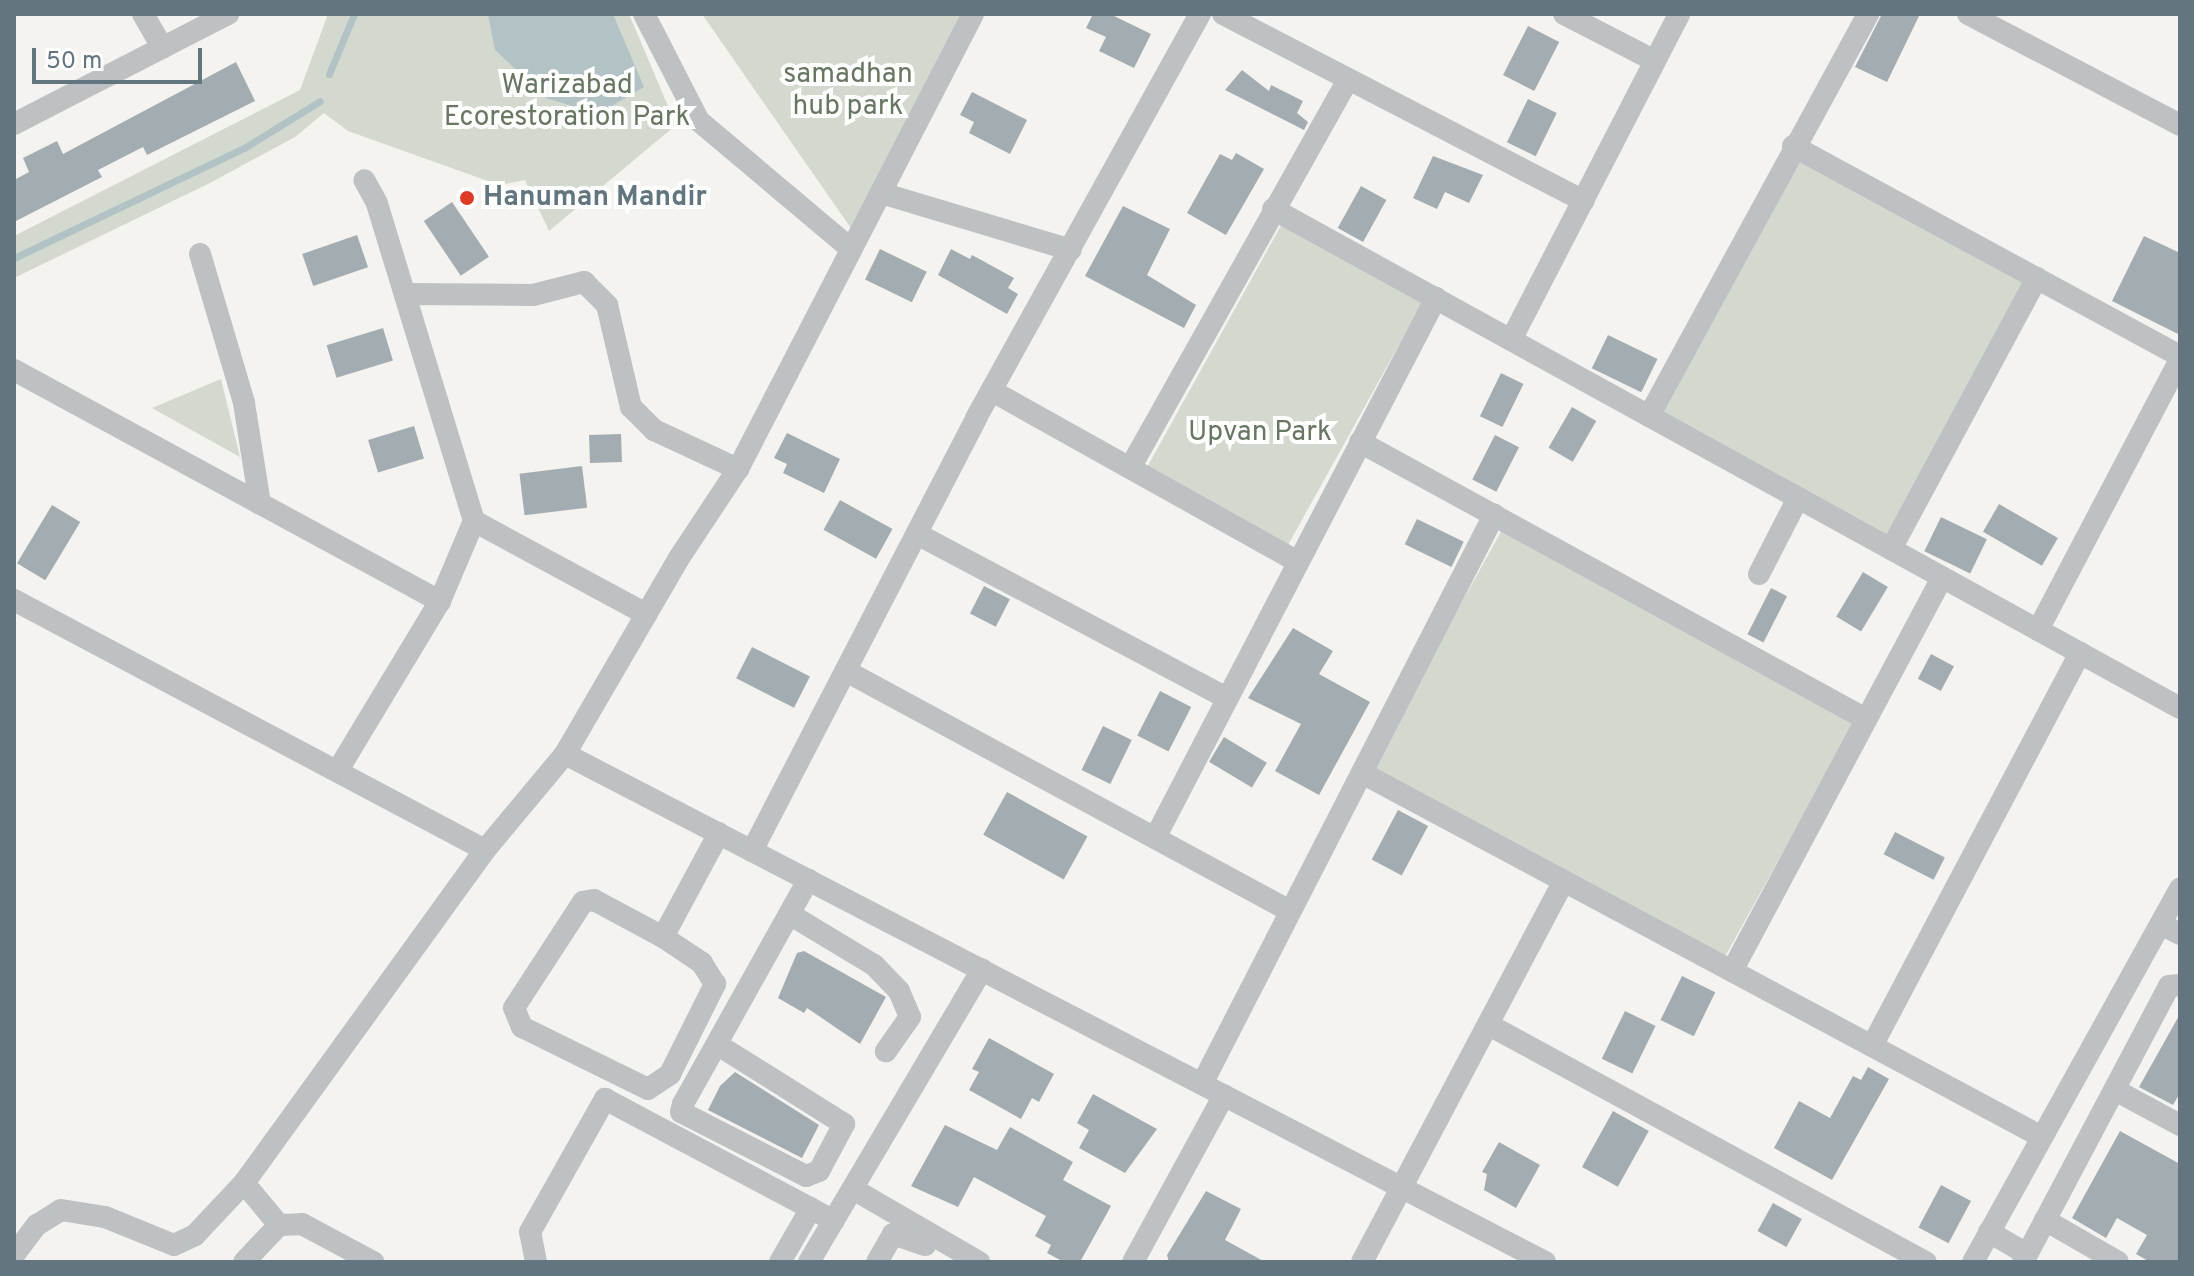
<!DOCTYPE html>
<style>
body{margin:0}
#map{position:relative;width:2194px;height:1276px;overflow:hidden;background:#f4f3ef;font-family:Overpass,sans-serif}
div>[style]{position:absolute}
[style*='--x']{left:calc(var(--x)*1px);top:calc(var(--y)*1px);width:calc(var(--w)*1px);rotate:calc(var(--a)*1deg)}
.green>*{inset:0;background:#d3d9cf;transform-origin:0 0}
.water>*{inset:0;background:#b3c2c4}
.stream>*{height:7px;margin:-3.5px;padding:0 3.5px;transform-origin:3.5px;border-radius:3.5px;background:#b3c2c4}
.building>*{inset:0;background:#a3adb1;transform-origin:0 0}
.minor>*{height:22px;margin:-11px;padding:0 11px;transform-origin:11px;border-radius:11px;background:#bdc1c4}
.dots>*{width:22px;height:22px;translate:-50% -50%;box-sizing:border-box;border:4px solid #fff;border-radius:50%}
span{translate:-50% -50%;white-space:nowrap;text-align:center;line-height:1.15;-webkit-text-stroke:8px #fff;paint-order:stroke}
.park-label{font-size:28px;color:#687762}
.poi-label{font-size:28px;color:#637680;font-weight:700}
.left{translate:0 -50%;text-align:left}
.frame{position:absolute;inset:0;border:16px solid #637680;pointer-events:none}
.scale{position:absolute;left:32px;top:48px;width:170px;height:36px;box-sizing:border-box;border:4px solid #637680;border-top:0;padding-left:10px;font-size:24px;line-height:28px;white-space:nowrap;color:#637680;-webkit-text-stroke:6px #fff;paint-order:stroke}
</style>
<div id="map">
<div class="green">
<i style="clip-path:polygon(328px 14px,629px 14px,676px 125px,549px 231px,525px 180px,499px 185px,348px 131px,324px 113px,295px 137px,210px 183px,14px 278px,14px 236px,300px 90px)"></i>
<i style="clip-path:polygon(702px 14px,975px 14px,855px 234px)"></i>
<i style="left:1796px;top:157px;width:262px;height:289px;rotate:29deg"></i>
<i style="left:1283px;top:222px;width:161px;height:283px;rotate:29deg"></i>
<i style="clip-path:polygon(221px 379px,240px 457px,152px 408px)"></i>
<i style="left:1503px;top:528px;width:402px;height:276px;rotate:29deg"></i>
</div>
<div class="water">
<i style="clip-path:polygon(488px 14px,613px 14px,644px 87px,598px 114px,546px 98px,495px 50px)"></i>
</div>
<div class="stream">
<i style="--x:329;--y:74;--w:65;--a:-67.4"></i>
<i style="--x:14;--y:258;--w:255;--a:-25.6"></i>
<i style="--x:244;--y:148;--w:89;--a:-31.7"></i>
</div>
<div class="building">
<i style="clip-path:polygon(1093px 14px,1110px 14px,1151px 34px,1134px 68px,1099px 51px,1106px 37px,1086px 28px)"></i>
<i style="clip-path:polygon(1882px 14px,1920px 14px,1887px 82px,1855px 67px)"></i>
<i style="left:1528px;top:26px;width:35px;height:55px;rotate:27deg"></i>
<i style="clip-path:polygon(236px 62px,255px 101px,147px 155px,143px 147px,98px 170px,102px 177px,14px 222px,14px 180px,29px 172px,23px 158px,57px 141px,63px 154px)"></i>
<i style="clip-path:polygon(1242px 70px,1269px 91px,1271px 85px,1303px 101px,1297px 113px,1308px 122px,1304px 130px,1225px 90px)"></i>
<i style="clip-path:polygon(972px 92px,1027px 120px,1010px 154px,969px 133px,974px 122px,960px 115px)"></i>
<i style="left:1528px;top:99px;width:32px;height:48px;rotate:26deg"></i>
<i style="clip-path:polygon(1236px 153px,1264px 169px,1226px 235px,1187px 213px,1220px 154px,1232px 160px)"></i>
<i style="clip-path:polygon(1433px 156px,1483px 175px,1469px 203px,1445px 192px,1437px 209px,1413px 198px)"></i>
<i style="left:1361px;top:186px;width:29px;height:48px;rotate:29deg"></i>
<i style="left:452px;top:202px;width:66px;height:34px;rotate:56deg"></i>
<i style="clip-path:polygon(1123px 206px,1170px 229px,1147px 275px,1196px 305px,1184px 328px,1085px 276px)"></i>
<i style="left:357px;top:235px;width:34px;height:58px;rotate:71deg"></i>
<i style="clip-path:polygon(2144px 236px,2180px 253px,2180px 335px,2112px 301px)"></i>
<i style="left:880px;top:249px;width:52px;height:34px;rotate:26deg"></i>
<i style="clip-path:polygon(951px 249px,970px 259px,972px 255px,1014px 278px,1008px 288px,1018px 294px,1007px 314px,938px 275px)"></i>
<i style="left:383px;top:328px;width:34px;height:59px;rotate:73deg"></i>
<i style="left:1608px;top:335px;width:55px;height:37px;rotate:26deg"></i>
<i style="left:1501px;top:373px;width:25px;height:48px;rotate:26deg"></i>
<i style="left:1572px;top:407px;width:28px;height:47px;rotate:30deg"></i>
<i style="left:414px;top:426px;width:34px;height:48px;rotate:73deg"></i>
<i style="clip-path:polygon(787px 433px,840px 459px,824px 493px,783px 473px,787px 464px,774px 458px)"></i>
<i style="left:621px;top:434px;width:28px;height:32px;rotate:88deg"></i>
<i style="left:1495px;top:435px;width:27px;height:50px;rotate:27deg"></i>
<i style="left:582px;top:466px;width:42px;height:63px;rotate:83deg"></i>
<i style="left:840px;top:500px;width:60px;height:34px;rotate:29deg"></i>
<i style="left:1999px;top:504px;width:68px;height:32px;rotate:30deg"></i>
<i style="left:52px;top:505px;width:33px;height:68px;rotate:31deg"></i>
<i style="left:1941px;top:517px;width:51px;height:38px;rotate:26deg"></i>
<i style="left:1417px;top:519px;width:52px;height:28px;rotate:26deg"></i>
<i style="left:1863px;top:572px;width:29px;height:52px;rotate:31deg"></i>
<i style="left:984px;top:586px;width:29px;height:31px;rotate:27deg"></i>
<i style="left:1771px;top:588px;width:18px;height:52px;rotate:27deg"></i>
<i style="clip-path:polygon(1293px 628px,1333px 651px,1319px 674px,1370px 702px,1319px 795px,1275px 771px,1301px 724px,1248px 698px)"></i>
<i style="left:752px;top:647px;width:65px;height:35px;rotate:27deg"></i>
<i style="left:1931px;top:654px;width:26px;height:28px;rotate:28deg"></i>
<i style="left:1160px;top:691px;width:35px;height:50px;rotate:27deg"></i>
<i style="left:1103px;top:726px;width:32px;height:49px;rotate:26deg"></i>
<i style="left:1224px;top:737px;width:50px;height:29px;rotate:31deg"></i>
<i style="left:1007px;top:792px;width:92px;height:49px;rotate:29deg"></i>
<i style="left:1398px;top:810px;width:34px;height:56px;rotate:28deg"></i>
<i style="left:1895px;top:832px;width:56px;height:25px;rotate:27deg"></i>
<i style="clip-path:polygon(804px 951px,886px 997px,860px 1044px,807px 1008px,804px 1013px,778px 998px,797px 953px)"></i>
<i style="left:1682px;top:976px;width:37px;height:49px;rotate:26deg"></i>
<i style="left:1625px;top:1011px;width:34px;height:53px;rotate:26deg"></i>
<i style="clip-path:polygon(2180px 1014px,2180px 1093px,2173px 1105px,2139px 1087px)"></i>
<i style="clip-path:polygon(989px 1038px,1054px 1074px,1039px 1102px,1032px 1098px,1021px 1119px,969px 1090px,979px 1072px,972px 1069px)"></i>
<i style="clip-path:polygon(1868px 1067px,1889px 1079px,1832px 1180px,1774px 1148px,1799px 1101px,1830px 1118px,1853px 1076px,1861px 1080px)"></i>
<i style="clip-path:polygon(735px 1072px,819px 1125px,802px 1158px,708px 1110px,720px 1086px)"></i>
<i style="clip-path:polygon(1093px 1094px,1157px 1129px,1125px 1173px,1079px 1148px,1089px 1130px,1077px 1123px)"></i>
<i style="left:1613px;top:1111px;width:41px;height:64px;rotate:29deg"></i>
<i style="clip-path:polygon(945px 1125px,997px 1150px,1010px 1127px,1073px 1162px,1063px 1180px,1111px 1206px,1080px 1262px,1064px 1262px,1047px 1253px,1051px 1245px,1035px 1236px,1046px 1216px,974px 1177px,958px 1207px,911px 1186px)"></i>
<i style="clip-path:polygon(2120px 1131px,2180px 1164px,2180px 1262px,2150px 1262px,2136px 1254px,2147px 1235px,2117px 1218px,2106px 1238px,2072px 1218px)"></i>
<i style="clip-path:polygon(1499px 1142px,1540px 1165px,1516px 1208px,1484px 1190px,1487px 1174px,1482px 1172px)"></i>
<i style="left:1941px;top:1185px;width:34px;height:48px;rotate:28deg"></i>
<i style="clip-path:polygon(1206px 1191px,1241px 1209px,1225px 1240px,1265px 1262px,1169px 1262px,1167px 1255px)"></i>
<i style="left:1773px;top:1203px;width:33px;height:32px;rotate:29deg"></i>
</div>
<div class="minor">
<i style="--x:143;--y:14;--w:39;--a:60"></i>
<i style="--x:644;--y:14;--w:120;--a:62.8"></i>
<i style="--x:699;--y:121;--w:197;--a:40.1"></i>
<i style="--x:1223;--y:14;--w:406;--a:27.4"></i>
<i style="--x:1564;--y:14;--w:102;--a:27.3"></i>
<i style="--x:1968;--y:14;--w:239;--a:27.6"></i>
<i style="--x:14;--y:124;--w:241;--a:-27.2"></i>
<i style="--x:1793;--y:146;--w:440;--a:28.5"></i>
<i style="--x:881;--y:193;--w:198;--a:16.7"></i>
<i style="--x:1273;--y:209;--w:1035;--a:28.82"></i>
<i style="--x:200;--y:254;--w:155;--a:73.5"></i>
<i style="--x:244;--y:403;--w:102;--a:81"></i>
<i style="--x:405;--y:294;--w:128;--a:0.4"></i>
<i style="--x:533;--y:295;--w:53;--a:-14.3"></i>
<i style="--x:584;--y:282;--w:33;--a:45"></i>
<i style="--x:607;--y:305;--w:105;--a:76.8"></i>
<i style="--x:631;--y:407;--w:33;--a:45"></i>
<i style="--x:654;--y:430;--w:93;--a:24.9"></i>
<i style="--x:1511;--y:340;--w:367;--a:-62.7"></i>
<i style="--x:14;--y:370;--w:485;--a:28.5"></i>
<i style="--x:994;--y:392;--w:347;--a:29.2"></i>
<i style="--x:1649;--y:416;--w:458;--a:-61.4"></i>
<i style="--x:1360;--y:442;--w:577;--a:28.7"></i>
<i style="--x:1130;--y:468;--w:446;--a:-60.7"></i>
<i style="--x:474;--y:521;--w:196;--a:28.4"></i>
<i style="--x:917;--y:534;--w:351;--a:27.9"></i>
<i style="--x:1891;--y:549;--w:308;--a:-61.7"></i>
<i style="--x:1759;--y:574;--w:85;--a:-62.8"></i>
<i style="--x:14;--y:600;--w:533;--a:27.96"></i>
<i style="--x:2038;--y:630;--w:306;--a:-62.3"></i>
<i style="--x:846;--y:671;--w:505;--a:28.39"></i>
<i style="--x:565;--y:754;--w:1104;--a:27.4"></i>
<i style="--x:338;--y:770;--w:197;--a:-58.9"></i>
<i style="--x:440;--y:601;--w:87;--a:-67"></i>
<i style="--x:474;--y:521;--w:332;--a:-107"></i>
<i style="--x:377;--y:203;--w:26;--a:-119"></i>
<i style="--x:1362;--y:773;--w:771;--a:28.16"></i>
<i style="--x:1155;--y:838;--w:609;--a:-62.51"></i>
<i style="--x:752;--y:851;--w:488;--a:-62.6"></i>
<i style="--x:976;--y:418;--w:462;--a:-61"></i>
<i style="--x:791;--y:915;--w:97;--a:31.1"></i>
<i style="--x:874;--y:965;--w:36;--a:46"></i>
<i style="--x:899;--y:991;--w:28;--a:67"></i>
<i style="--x:910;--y:1017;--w:42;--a:125.2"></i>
<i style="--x:2161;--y:924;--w:21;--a:28"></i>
<i style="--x:663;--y:937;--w:78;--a:-151.8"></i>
<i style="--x:594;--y:900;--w:11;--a:170"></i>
<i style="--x:583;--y:902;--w:126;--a:123.1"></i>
<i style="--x:514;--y:1008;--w:21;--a:67"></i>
<i style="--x:522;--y:1027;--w:140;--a:26.2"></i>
<i style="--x:648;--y:1089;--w:27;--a:-34"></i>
<i style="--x:670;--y:1074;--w:101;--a:-63.4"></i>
<i style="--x:715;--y:984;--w:25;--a:-122"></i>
<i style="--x:702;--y:963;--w:47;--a:-146.3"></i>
<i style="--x:663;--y:937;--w:118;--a:-61.7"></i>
<i style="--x:1732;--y:971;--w:446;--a:-61.9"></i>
<i style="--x:1489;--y:1025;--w:497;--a:28.5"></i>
<i style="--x:718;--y:1045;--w:149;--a:32.1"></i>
<i style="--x:844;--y:1124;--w:53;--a:118"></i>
<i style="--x:819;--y:1171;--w:14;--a:159"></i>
<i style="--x:806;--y:1176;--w:140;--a:-152.9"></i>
<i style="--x:681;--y:1112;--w:8;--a:-76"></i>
<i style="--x:683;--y:1104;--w:257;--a:-60.8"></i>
<i style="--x:1872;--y:1046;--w:445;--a:-62.1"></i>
<i style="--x:1202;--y:1084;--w:640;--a:-62.83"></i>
<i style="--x:2115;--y:1090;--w:74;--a:28.3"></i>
<i style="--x:244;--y:1183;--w:55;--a:50.2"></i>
<i style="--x:279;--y:1225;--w:23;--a:-2"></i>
<i style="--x:302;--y:1224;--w:81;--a:28.2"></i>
<i style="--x:853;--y:1189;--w:146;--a:30.1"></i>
<i style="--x:2045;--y:1220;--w:84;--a:29.9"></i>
<i style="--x:1989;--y:1232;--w:44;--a:30.1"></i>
<i style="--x:14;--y:1255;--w:38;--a:-53"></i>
<i style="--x:37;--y:1225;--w:28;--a:-32"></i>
<i style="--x:61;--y:1210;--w:45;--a:9"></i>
<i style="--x:105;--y:1217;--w:74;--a:22.1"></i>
<i style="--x:174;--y:1245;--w:23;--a:-25"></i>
<i style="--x:195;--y:1235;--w:71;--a:-46.7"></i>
<i style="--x:244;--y:1183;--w:411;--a:-54.1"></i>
<i style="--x:485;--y:850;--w:125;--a:-50.2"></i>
<i style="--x:565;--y:754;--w:227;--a:-59.8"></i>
<i style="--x:679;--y:558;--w:107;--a:-56.5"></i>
<i style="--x:738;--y:469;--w:512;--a:-62.68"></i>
<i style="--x:244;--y:1262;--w:51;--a:-46.6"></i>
<i style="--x:536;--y:1262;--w:31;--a:-101"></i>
<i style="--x:530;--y:1232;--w:153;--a:-60.6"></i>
<i style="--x:605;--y:1099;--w:259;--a:28"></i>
<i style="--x:780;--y:1262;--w:62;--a:-60.1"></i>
<i style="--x:809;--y:1262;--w:340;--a:-59.4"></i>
<i style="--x:877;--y:1262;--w:32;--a:-60"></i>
<i style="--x:893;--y:1234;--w:34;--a:19"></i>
<i style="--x:1133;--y:1262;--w:190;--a:-61.4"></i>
<i style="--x:1362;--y:1262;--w:431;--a:-62.1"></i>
<i style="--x:1973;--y:1262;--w:427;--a:-61"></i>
<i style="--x:2023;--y:1262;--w:312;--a:-62.1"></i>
<i style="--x:2169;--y:986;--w:11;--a:-5"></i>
</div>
<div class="dots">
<i style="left:467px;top:198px;background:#df3b24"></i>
</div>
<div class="park-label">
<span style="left:848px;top:91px">samadhan<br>hub park</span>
<span style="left:567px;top:102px">Warizabad<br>Ecorestoration Park</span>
<span style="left:1260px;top:433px">Upvan Park</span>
</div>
<div class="poi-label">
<span class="left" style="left:483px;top:198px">Hanuman Mandir</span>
</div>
<div class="frame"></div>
<div class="scale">50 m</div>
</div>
